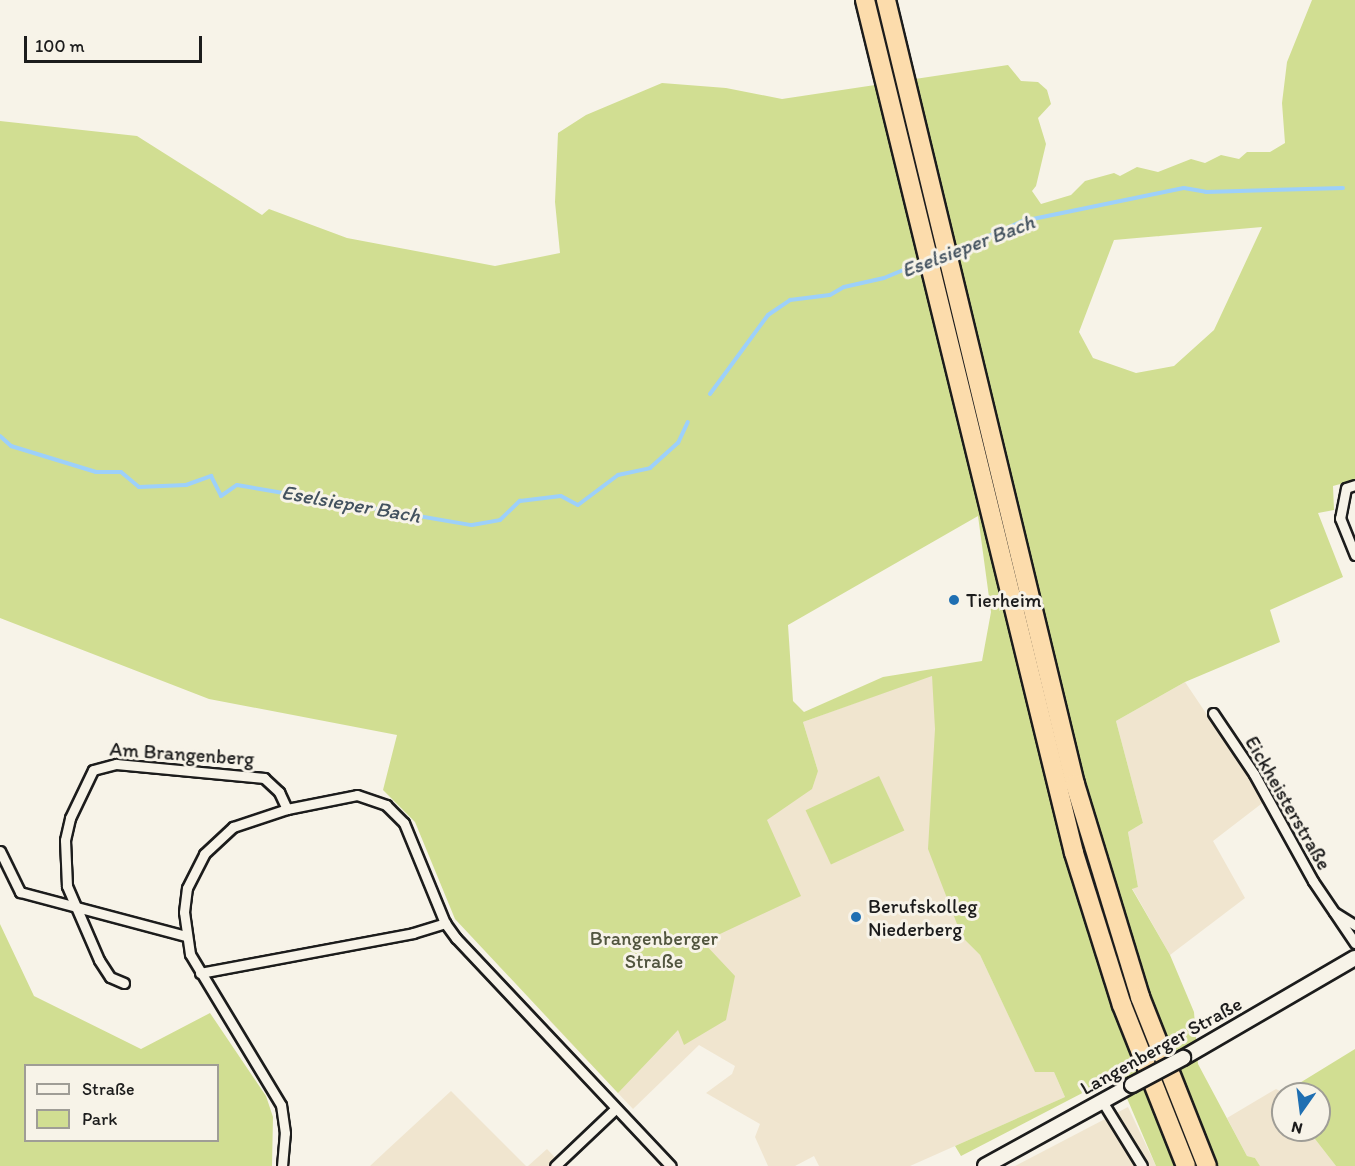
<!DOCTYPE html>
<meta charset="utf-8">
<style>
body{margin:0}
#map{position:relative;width:1355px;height:1166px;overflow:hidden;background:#f7f3e8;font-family:Itim,sans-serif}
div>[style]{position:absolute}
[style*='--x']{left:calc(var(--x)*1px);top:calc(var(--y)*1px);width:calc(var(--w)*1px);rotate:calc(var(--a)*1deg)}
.built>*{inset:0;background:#f0e5cf}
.green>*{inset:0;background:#d1de92;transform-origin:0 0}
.stream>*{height:4px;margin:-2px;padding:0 2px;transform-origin:2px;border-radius:2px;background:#9dd0fa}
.roads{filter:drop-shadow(2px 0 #1c1c1c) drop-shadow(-2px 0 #1c1c1c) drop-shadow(0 2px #1c1c1c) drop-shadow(0 -2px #1c1c1c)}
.minor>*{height:9px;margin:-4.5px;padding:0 4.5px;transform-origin:4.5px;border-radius:4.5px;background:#f7f3e8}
.secondary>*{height:14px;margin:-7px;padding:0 7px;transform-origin:7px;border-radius:7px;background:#f7f3e8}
.motorway>*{height:18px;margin:-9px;padding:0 9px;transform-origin:9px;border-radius:9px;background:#fcdcac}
.bridges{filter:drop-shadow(2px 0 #1c1c1c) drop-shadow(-2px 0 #1c1c1c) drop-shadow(0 2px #1c1c1c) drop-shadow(0 -2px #1c1c1c)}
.secondary-bridge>*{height:14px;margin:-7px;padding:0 7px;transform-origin:7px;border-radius:7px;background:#f7f3e8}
.dots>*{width:16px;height:16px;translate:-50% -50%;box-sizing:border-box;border:3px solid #f7f3e8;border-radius:50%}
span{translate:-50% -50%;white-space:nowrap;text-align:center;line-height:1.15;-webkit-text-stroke:6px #f7f3e8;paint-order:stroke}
.poi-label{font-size:20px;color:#1c1c1c}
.left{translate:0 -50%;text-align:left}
.street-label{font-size:20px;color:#1c1c1c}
.park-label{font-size:20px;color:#52563f}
.water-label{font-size:21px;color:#43525f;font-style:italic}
.legend{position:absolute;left:24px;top:1064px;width:195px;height:78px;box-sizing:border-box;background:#f7f3e8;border:2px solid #9f9d96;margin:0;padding:8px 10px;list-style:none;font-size:18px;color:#1c1c1c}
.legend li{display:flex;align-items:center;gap:12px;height:30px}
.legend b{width:30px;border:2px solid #9f9d96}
.north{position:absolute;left:1271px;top:1082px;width:60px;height:60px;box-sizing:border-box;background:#f7f3e8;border:2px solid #9f9d96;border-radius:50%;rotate:194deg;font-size:16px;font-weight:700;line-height:24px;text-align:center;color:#1c1c1c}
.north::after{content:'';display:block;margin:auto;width:21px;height:27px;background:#1f6fb2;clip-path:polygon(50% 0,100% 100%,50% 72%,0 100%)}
.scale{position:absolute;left:24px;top:36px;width:178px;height:27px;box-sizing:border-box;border:3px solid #1c1c1c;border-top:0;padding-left:8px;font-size:18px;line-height:21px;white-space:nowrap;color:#1c1c1c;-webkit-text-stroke:4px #f7f3e8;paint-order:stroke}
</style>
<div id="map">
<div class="built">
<i style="clip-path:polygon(932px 675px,962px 937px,980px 955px,1035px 1071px,1054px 1072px,1065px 1097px,910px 1166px,819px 1166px,814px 1156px,795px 1166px,768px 1166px,755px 1137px,760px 1124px,706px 1093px,732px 1074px,735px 1066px,699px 1045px,633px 1109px,549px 1020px,597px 950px,682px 952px,766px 820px,818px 771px,803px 722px)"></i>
<i style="clip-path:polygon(1185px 682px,1265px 801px,1213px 841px,1245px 898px,1170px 955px,1132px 888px,1138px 887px,1128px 832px,1143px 823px,1116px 721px)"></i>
<i style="clip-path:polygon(1276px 1089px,1286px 1094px,1283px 1130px,1308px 1130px,1336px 1166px,1260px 1166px,1255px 1158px,1247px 1156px,1227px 1118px)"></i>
<i style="clip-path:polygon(451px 1091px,526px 1166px,370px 1166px,386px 1151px)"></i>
<i style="clip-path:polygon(1128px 1107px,1156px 1166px,1015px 1166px)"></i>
<i style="clip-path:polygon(547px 1149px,563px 1166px,528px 1166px)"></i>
</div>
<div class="green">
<i style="clip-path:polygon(evenodd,1312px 0,1355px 0,1355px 480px,1333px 486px,1334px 510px,1318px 513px,1343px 577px,1270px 610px,1280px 642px,1185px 682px,1116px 721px,1143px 823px,1128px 832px,1138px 887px,1132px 889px,1170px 955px,1194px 1012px,1198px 1064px,1247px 1156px,1255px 1158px,1260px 1166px,1156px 1166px,1117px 1075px,961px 1156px,955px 1146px,1065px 1097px,1054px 1072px,1035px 1072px,980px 955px,962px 937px,928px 849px,935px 729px,932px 676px,803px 722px,818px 771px,812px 789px,767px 820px,801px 896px,703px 942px,735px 976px,726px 1020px,684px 1045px,678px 1030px,618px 1093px,455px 919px,415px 822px,383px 790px,397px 735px,209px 699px,0 618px,0 121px,137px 136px,262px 215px,269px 209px,347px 238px,495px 266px,560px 253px,555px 202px,558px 133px,586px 115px,662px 83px,726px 88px,782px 99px,1008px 65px,1021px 81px,1038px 82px,1047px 90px,1051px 104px,1038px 118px,1046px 144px,1036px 186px,1032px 191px,1041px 204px,1071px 195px,1085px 181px,1114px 173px,1120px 176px,1137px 167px,1158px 172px,1191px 159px,1205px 163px,1221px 155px,1239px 159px,1247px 152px,1270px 152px,1285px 143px,1282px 103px,1287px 62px,1312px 0,1262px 227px,1214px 330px,1174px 366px,1136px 373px,1093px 358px,1079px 332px,1114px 240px,1262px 227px,1312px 0,978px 516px,991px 612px,982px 661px,883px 677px,804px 712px,793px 701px,788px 625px,978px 516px)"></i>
<i style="left:879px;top:776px;width:60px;height:81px;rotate:65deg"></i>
<i style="clip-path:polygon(evenodd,0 924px,34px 996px,141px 1049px,210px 1013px,266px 1096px,273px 1117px,272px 1166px,0 1166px,0 924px,26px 1066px,218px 1066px,218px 1140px,26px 1140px,26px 1066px)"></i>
<i style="clip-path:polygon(1355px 1049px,1355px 1166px,1336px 1166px,1308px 1130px,1319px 1130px,1319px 1094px,1285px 1092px)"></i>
</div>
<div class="stream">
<i style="--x:952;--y:252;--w:77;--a:-23.6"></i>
<i style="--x:1023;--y:221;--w:164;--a:-11.6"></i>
<i style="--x:1184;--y:188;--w:22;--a:10"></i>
<i style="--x:1206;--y:192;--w:137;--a:-1.7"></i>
<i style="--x:710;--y:394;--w:98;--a:-53.7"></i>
<i style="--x:768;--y:315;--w:27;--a:-34"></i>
<i style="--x:790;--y:300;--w:40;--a:-7.1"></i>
<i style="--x:830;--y:295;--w:16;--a:-30"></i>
<i style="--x:844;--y:287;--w:41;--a:-12.7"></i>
<i style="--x:884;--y:278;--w:44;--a:-22.5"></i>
<i style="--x:0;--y:436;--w:15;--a:42"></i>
<i style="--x:11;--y:446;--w:89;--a:17"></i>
<i style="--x:96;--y:472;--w:25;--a:0"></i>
<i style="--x:121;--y:472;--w:23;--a:40"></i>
<i style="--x:139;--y:487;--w:47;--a:-2.4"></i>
<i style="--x:186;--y:485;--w:27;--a:-20"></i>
<i style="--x:211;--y:476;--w:22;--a:63"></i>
<i style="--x:221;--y:496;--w:19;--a:-35"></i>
<i style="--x:237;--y:485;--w:238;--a:9.7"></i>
<i style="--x:472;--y:525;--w:28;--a:-10"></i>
<i style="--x:500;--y:520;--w:28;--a:-44"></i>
<i style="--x:520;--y:501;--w:41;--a:-7"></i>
<i style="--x:561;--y:496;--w:19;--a:28"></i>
<i style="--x:578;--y:505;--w:50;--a:-36.9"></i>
<i style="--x:618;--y:475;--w:33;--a:-12"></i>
<i style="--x:650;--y:468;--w:38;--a:-42"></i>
<i style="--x:678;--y:443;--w:23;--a:-65"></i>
</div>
<div class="roads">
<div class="minor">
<i style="--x:1355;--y:485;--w:9;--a:162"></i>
<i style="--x:1346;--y:488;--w:31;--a:101"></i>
<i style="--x:1340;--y:518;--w:40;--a:68"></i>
<i style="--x:1213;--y:713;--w:73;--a:56.1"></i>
<i style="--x:1254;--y:774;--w:122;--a:61.1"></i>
<i style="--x:1313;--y:881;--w:75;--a:55.9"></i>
<i style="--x:0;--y:851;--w:46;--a:64"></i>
<i style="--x:20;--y:892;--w:171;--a:14.9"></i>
<i style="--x:1334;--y:912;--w:25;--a:32"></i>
<i style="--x:200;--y:973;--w:217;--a:-10.6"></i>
<i style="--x:413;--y:933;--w:34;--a:-17"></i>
<i style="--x:124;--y:983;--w:15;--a:-157"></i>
<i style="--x:110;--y:977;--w:20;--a:-123"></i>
<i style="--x:99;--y:960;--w:81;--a:-113.4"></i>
<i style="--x:67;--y:886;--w:46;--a:-92.5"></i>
<i style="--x:65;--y:840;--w:23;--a:-77"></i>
<i style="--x:70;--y:818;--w:53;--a:-64.4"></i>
<i style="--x:93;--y:770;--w:24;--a:-15"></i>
<i style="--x:116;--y:764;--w:149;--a:5.4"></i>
<i style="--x:264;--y:778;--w:21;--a:43"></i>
<i style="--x:279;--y:792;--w:19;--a:65"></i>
<i style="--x:1102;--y:1101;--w:76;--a:58.4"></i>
<i style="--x:282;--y:1166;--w:33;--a:-85"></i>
<i style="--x:285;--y:1133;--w:28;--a:-98"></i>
<i style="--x:281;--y:1105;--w:176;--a:-121.1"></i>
<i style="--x:190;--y:954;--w:42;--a:-98.1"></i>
<i style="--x:184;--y:912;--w:24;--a:-83"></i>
<i style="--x:187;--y:888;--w:38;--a:-63"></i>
<i style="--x:204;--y:854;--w:40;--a:-43"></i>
<i style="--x:233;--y:827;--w:57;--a:-18.4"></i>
<i style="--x:287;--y:809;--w:71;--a:-11.3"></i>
<i style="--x:357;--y:795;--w:31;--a:19"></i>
<i style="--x:386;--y:805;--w:25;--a:45"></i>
<i style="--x:404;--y:823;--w:108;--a:67.7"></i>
<i style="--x:445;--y:923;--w:19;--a:54"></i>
<i style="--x:456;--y:938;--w:313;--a:46.7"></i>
<i style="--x:555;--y:1166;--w:83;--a:-43.5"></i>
</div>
<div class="secondary">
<i style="--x:1183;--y:1058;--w:199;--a:-30.2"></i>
<i style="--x:985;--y:1166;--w:168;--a:-28.9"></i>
</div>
<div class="motorway">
<i style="--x:865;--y:0;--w:878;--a:76.23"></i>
<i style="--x:1074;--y:853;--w:159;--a:72.5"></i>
<i style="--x:1122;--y:1005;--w:173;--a:68.3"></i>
<i style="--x:886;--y:0;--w:806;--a:76.45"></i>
<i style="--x:1075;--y:784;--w:223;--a:73"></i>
<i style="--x:1140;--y:997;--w:182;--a:68.4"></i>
</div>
</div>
<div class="bridges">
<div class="secondary-bridge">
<i style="--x:1132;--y:1085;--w:58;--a:-27.9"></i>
</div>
</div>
<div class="dots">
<i style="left:954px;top:600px;background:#1f6fb2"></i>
<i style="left:856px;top:917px;background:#1f6fb2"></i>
</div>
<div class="poi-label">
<span class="left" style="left:966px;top:600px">Tierheim</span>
<span class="left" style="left:868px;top:918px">Berufskolleg<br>Niederberg</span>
</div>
<div class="street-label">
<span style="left:182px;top:754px;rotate:4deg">Am Brangenberg</span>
<span style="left:1288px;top:803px;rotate:60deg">Eickheisterstraße</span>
<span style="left:1161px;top:1046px;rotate:-29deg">Langenberger Straße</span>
</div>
<div class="park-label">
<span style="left:654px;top:950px">Brangenberger<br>Straße</span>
</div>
<div class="water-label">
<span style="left:968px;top:246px;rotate:-21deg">Eselsieper Bach</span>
<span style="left:351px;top:504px;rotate:10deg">Eselsieper Bach</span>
</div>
<ul class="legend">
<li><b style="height:8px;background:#f7f3e8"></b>Straße</li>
<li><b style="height:16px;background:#d1de92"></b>Park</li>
</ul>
<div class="north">N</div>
<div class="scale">100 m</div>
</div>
